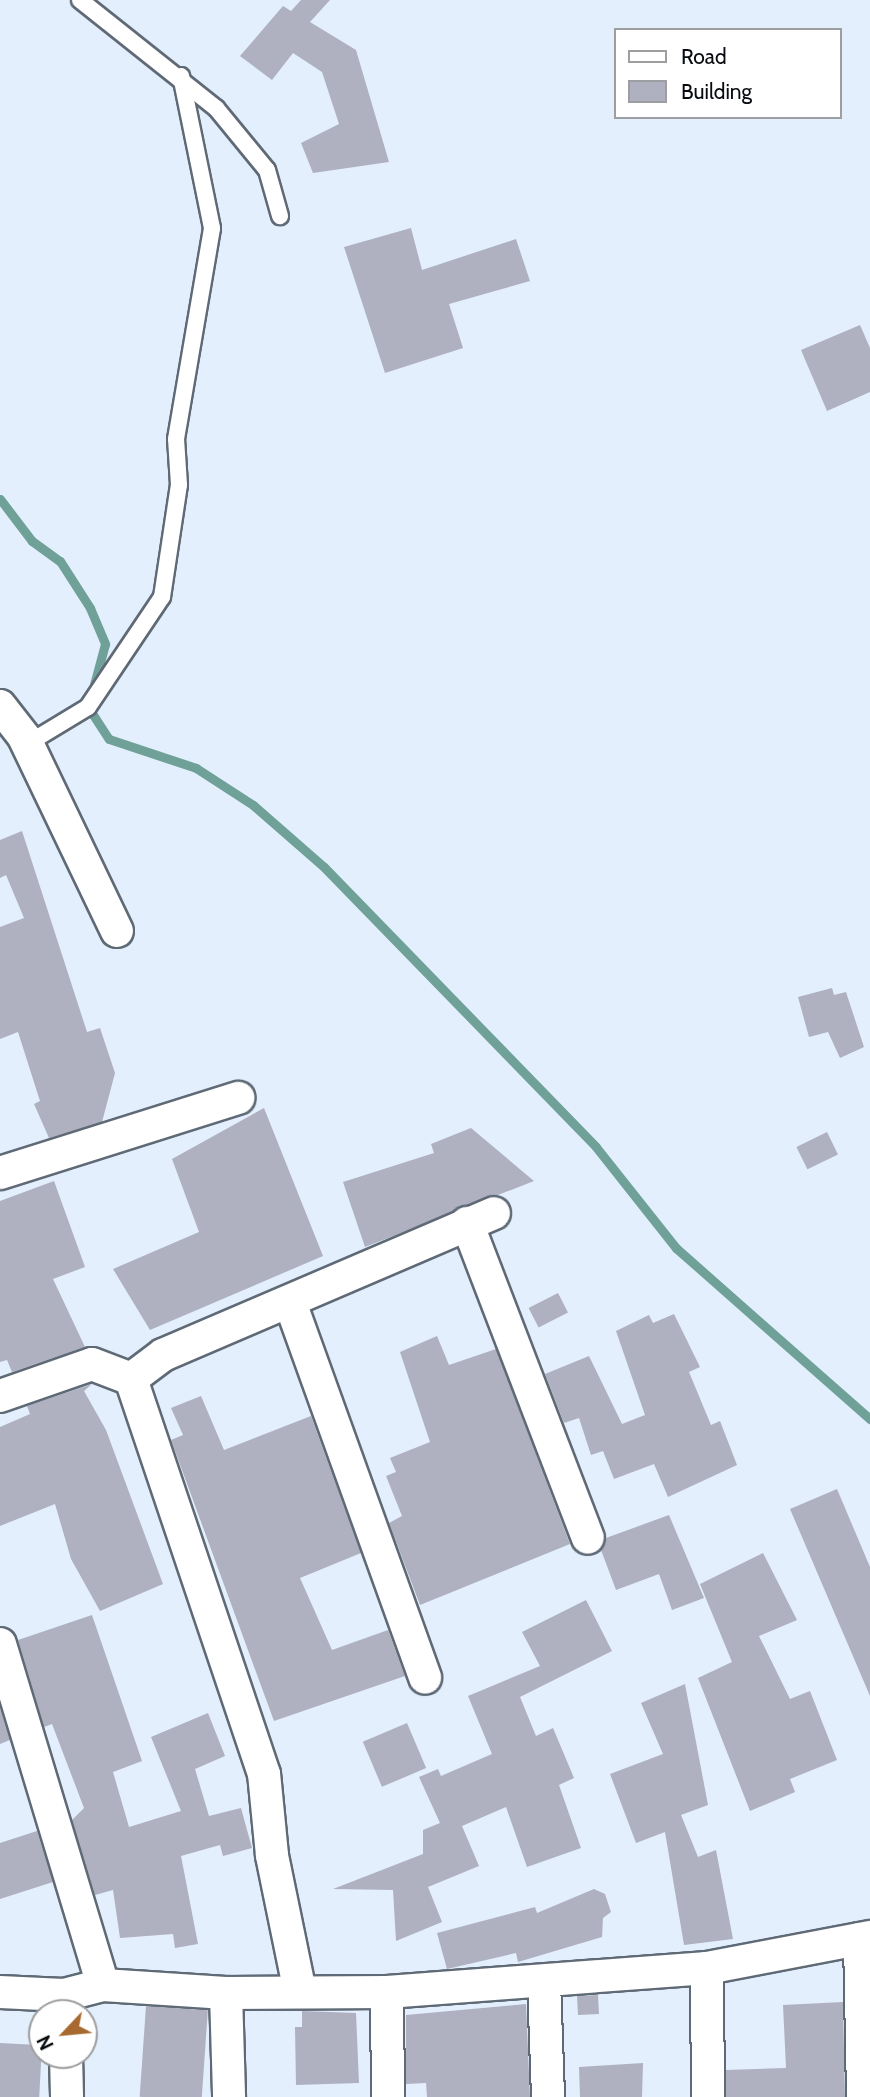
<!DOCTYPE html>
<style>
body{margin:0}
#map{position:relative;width:870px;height:2097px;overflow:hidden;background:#e3effd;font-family:Cabin,sans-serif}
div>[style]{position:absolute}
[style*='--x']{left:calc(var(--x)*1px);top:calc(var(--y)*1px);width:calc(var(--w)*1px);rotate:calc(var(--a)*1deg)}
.stream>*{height:9px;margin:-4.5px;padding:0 4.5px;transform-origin:4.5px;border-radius:4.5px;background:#6fa198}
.building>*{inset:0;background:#afb0c0;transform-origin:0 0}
.roads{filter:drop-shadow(2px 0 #5f6a76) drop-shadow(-2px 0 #5f6a76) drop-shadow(0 2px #5f6a76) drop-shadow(0 -2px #5f6a76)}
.lane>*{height:16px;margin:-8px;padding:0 8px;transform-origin:8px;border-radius:8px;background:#fff}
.street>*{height:32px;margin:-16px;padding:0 16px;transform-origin:16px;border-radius:16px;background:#fff}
span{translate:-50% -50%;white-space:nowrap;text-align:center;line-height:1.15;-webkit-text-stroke:5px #fff;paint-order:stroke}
.legend{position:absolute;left:614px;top:28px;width:228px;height:91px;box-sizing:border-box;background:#fff;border:2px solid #9c9e9f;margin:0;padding:9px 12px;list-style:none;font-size:21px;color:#080c10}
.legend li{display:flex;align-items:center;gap:14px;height:35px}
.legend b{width:35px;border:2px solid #9c9e9f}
.north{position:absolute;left:28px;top:1999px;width:70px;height:70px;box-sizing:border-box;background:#fff;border:2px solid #9c9e9f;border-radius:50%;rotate:244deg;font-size:19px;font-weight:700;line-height:28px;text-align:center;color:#080c10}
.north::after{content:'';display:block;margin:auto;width:24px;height:32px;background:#a86930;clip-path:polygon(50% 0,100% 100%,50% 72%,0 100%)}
</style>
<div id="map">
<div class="stream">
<i style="--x:0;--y:499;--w:53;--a:52.7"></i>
<i style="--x:32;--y:541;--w:34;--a:36"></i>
<i style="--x:60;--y:561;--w:56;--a:57.4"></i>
<i style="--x:90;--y:608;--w:39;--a:67"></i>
<i style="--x:105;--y:644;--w:65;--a:105.1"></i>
<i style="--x:88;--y:707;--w:38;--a:57"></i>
<i style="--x:109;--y:739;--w:92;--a:18.4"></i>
<i style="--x:196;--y:768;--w:68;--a:33"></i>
<i style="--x:253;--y:805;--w:94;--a:41.1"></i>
<i style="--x:324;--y:867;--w:390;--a:45.8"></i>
<i style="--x:596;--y:1147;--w:129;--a:51.6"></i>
<i style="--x:676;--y:1248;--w:259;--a:41.4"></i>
</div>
<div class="building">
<i style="clip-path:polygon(301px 0,330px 0,310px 22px,356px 50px,389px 162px,313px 173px,301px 143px,339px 124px,322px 72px,293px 53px,272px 80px,240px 56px,283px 6px,291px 11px)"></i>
<i style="clip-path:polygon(411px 228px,422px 270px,516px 239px,530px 281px,449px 304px,463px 348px,385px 373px,344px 247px)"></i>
<i style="clip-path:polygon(860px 325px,870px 348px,870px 392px,827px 411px,801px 350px)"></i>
<i style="clip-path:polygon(22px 831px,87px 1032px,100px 1028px,115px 1073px,102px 1122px,49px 1138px,34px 1104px,40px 1101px,18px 1032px,0 1039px,0 927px,24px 918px,6px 875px,0 878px,0 840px)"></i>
<i style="clip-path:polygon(832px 988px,834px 995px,846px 992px,864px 1047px,840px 1058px,828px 1032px,809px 1037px,798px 997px)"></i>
<i style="clip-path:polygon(264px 1108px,323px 1256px,150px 1330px,113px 1269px,199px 1232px,172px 1159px)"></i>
<i style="clip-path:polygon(471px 1128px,534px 1181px,365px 1247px,343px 1182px,434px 1153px,431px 1144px)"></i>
<i style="left:827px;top:1132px;width:25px;height:34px;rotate:64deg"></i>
<i style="clip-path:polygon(54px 1181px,85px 1267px,53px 1279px,85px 1347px,12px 1372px,7px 1360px,0 1362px,0 1201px)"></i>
<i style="left:558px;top:1293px;width:22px;height:33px;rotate:63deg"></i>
<i style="clip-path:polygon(674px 1314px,700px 1367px,689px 1372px,711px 1425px,720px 1421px,737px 1465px,668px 1497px,654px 1464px,614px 1479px,603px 1451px,591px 1455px,579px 1418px,564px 1423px,545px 1374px,589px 1356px,622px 1424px,645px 1415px,616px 1331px,649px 1315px,653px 1323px)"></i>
<i style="clip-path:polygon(437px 1336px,449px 1365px,496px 1349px,570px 1544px,420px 1605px,389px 1523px,402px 1516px,386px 1476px,396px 1472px,390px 1458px,430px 1442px,400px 1352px)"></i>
<i style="clip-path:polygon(92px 1384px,84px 1391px,106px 1430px,163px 1584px,100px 1611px,71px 1559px,55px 1504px,0 1526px,0 1427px,30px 1414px,27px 1406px)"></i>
<i style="clip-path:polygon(201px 1396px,224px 1450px,311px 1416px,361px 1553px,300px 1578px,332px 1650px,388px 1630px,405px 1676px,274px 1721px,171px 1440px,183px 1435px,171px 1408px)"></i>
<i style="clip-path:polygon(837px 1489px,870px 1567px,870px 1696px,790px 1509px)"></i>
<i style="clip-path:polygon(669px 1515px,704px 1598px,672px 1610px,659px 1574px,616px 1590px,601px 1550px,606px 1538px)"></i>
<i style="clip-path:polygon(763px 1553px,797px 1620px,759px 1636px,790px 1699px,810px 1691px,837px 1760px,790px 1779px,795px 1792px,750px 1811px,698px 1678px,732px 1662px,700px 1584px)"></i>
<i style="clip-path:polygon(586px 1600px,612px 1651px,520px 1697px,536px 1736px,553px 1728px,574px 1778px,559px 1785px,581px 1848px,527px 1867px,506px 1807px,462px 1826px,479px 1866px,428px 1887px,442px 1922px,396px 1941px,393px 1890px,333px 1889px,423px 1854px,423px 1830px,440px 1823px,419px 1777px,438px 1769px,441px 1776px,492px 1754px,468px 1696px,540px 1666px,522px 1632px)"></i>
<i style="clip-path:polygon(92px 1615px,142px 1761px,113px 1772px,129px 1827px,181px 1811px,151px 1737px,208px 1713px,225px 1756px,195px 1769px,209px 1816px,241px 1808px,252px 1848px,223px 1856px,220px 1845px,181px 1856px,198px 1944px,175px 1948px,173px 1934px,120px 1938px,113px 1890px,95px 1895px,72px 1820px,84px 1808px,52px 1724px,44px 1727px,18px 1640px)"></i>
<i style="clip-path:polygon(685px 1684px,708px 1805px,681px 1815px,698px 1857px,716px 1850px,733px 1939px,684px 1945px,665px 1832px,636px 1843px,610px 1774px,663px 1754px,641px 1703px)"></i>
<i style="clip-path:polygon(0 1708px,10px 1740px,0 1744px)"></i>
<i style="left:407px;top:1723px;width:49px;height:48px;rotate:67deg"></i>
<i style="clip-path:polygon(37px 1831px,53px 1882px,0 1899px,0 1843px)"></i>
<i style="clip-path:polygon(594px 1889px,605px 1894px,611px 1912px,603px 1918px,602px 1937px,518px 1962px,516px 1953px,447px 1969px,437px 1933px,535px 1907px,537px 1913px)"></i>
<i style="left:598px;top:1995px;width:19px;height:21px;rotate:87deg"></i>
<i style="clip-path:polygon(843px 2002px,845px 2097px,726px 2097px,726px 2070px,786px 2068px,783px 2005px)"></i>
<i style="clip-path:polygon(526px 2004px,530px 2097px,427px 2097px,426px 2083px,406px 2084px,406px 2015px)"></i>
<i style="left:146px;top:2006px;width:62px;height:91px;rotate:4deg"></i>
<i style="clip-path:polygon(302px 2011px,356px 2013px,359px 2083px,296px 2085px,295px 2027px,302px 2027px)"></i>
<i style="left:0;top:2043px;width:42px;height:54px;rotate:3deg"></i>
<i style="clip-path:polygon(643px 2063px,642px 2097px,580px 2097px,579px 2067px)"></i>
</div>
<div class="roads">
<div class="lane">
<i style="--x:80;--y:0;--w:174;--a:38.5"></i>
<i style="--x:216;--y:108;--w:80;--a:50.6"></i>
<i style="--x:267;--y:170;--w:48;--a:74.2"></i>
<i style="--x:27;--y:744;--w:71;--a:-31.2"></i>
<i style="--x:88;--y:707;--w:133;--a:-56.1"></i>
<i style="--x:162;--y:597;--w:113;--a:-81.4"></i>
<i style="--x:179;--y:485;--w:46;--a:-93.7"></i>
<i style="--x:176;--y:439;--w:214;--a:-80.3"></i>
<i style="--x:212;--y:228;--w:155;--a:-101.5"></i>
</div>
<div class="street">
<i style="--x:0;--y:706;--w:39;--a:52"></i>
<i style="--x:24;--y:737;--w:215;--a:64.4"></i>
<i style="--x:0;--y:1173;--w:250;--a:-17.5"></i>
<i style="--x:467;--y:1223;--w:337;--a:69"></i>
<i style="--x:291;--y:1305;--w:396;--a:70.2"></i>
<i style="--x:0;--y:1396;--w:97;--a:-19.2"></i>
<i style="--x:92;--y:1364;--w:42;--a:21"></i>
<i style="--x:0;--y:1644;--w:356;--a:73.2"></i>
<i style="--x:860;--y:1939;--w:158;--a:88.9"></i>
<i style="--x:707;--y:1968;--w:129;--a:89.6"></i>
<i style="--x:544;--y:1982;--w:115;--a:88"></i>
<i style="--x:0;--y:1992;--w:64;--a:2.7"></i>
<i style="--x:64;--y:1995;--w:40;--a:-14.4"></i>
<i style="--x:103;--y:1985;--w:123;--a:3.7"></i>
<i style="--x:226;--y:1993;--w:161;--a:-0.4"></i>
<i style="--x:387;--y:1992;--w:321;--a:-4.3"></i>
<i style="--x:707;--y:1968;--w:166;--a:-10.8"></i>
<i style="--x:300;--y:1992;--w:140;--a:-101.6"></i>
<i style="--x:272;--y:1855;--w:81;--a:-95.6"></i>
<i style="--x:264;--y:1774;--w:417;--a:-108.6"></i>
<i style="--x:131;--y:1379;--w:40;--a:-37"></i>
<i style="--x:163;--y:1355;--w:360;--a:-23.2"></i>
<i style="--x:387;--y:1992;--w:105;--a:89.5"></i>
<i style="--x:226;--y:1993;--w:104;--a:88.3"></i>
<i style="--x:66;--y:2055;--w:42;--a:88.6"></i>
</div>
</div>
<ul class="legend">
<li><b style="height:9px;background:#fff"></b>Road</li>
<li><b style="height:19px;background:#afb0c0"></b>Building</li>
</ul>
<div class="north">N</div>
</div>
